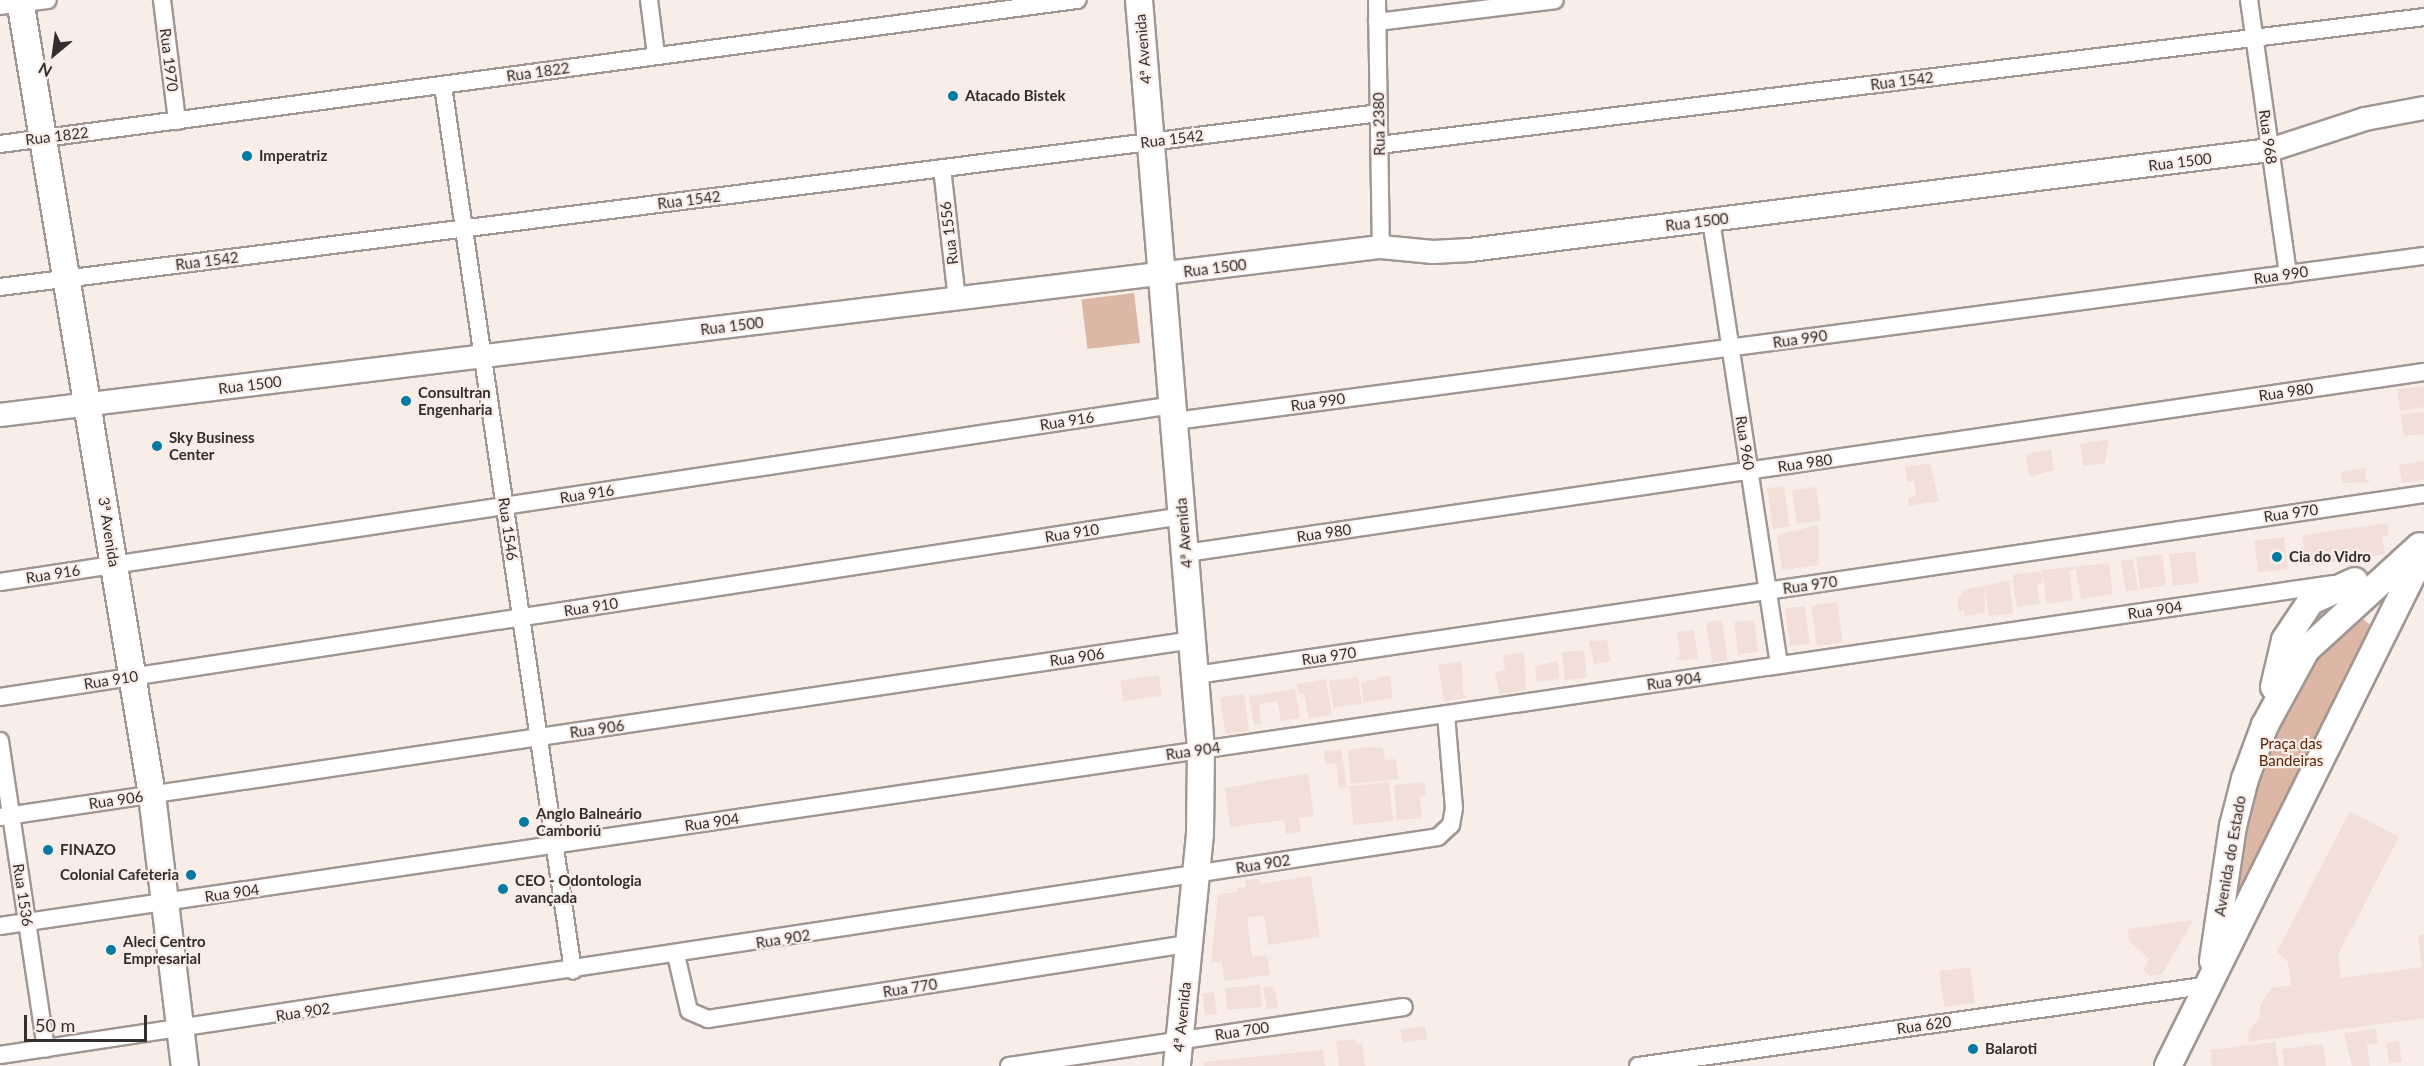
<!DOCTYPE html>
<meta charset="utf-8">
<style>
body{margin:0}
#map{position:relative;width:2424px;height:1066px;overflow:hidden;background:#f9ede8;font-family:Lato,sans-serif}
div>[style]{position:absolute}
[style*='--x']{left:calc(var(--x)*1px);top:calc(var(--y)*1px);width:calc(var(--w)*1px);rotate:calc(var(--a)*1deg)}
.built>*{inset:0;background:#f2dfd7;transform-origin:0 0}
.green>*{inset:0;background:#dcb7a6;transform-origin:0 0}
.roads{filter:drop-shadow(2px 0 #a19692) drop-shadow(-2px 0 #a19692) drop-shadow(0 2px #a19692) drop-shadow(0 -2px #a19692)}
.street>*{height:16px;margin:-8px;padding:0 8px;transform-origin:8px;border-radius:8px;background:#fff}
.secondary>*{height:22px;margin:-11px;padding:0 11px;transform-origin:11px;border-radius:11px;background:#fff}
.primary>*{height:26px;margin:-13px;padding:0 13px;transform-origin:13px;border-radius:13px;background:#fff}
.dots>*{width:16px;height:16px;translate:-50% -50%;box-sizing:border-box;border:3px solid #f9ede8;border-radius:50%}
span{translate:-50% -50%;white-space:nowrap;text-align:center;line-height:1.15;-webkit-text-stroke:4.5px #f9ede8;paint-order:stroke}
.street-label{font-size:15px;color:#332e2d}
.poi-label{font-size:15px;color:#332e2d;font-weight:700}
.left{translate:0 -50%;text-align:left}
.right{translate:-100% -50%;text-align:right}
.park-label{font-size:15px;color:#59260b}
.north{position:absolute;left:24px;top:24px;width:60px;height:60px;-webkit-text-stroke:4px #f9ede8;paint-order:stroke;rotate:209deg;font-size:16px;font-weight:700;line-height:24px;text-align:center;color:#332e2d}
.north::after{content:'';display:block;margin:auto;width:21px;height:27px;background:#332e2d;clip-path:polygon(50% 0,100% 100%,50% 72%,0 100%)}
.scale{position:absolute;left:24px;top:1015px;width:123px;height:27px;box-sizing:border-box;border:3px solid #332e2d;border-top:0;padding-left:8px;font-size:18px;line-height:21px;white-space:nowrap;color:#332e2d;-webkit-text-stroke:4px #f9ede8;paint-order:stroke}
</style>
<div id="map">
<div class="built">
<i style="clip-path:polygon(2424px 386px,2424px 407px,2400px 411px,2397px 389px)"></i>
<i style="clip-path:polygon(2424px 412px,2424px 434px,2404px 436px,2401px 415px)"></i>
<i style="clip-path:polygon(2109px 439px,2105px 463px,2083px 466px,2080px 444px)"></i>
<i style="clip-path:polygon(2051px 450px,2054px 470px,2029px 477px,2026px 454px)"></i>
<i style="clip-path:polygon(2424px 461px,2424px 480px,2402px 483px,2399px 465px)"></i>
<i style="clip-path:polygon(1930px 463px,1939px 501px,1909px 506px,1908px 498px,1916px 496px,1914px 481px,1907px 482px,1905px 467px)"></i>
<i style="clip-path:polygon(2365px 468px,2366px 479px,2371px 482px,2343px 483px,2341px 472px)"></i>
<i style="left:1784px;top:486px;width:41px;height:17px;rotate:82deg"></i>
<i style="left:1816px;top:487px;width:34px;height:24px;rotate:82deg"></i>
<i style="clip-path:polygon(2387px 523px,2389px 535px,2382px 537px,2385px 554px,2307px 566px,2302px 535px)"></i>
<i style="clip-path:polygon(1818px 525px,1819px 565px,1782px 570px,1777px 535px)"></i>
<i style="left:2284px;top:537px;width:32px;height:30px;rotate:83deg"></i>
<i style="left:2195px;top:551px;width:32px;height:26px;rotate:83deg"></i>
<i style="left:2162px;top:554px;width:32px;height:26px;rotate:83deg"></i>
<i style="left:2133px;top:559px;width:31px;height:12px;rotate:81deg"></i>
<i style="clip-path:polygon(2109px 563px,2113px 594px,2081px 599px,2076px 569px,2069px 571px,2073px 600px,2047px 604px,2043px 575px,2042px 584px,2037px 585px,2040px 604px,2017px 607px,2013px 581px,2009px 582px,2013px 613px,1989px 616px,1984px 586px,1985px 613px,1965px 616px,1964px 610px,1959px 611px,1957px 597px,1962px 596px,1962px 590px,2013px 580px,2013px 575px,2040px 571px,2041px 575px,2042px 570px)"></i>
<i style="left:1837px;top:602px;width:41px;height:26px;rotate:82deg"></i>
<i style="left:1805px;top:606px;width:38px;height:20px;rotate:83deg"></i>
<i style="left:1722px;top:620px;width:41px;height:16px;rotate:82deg"></i>
<i style="left:1754px;top:620px;width:32px;height:20px;rotate:83deg"></i>
<i style="clip-path:polygon(1694px 630px,1698px 659px,1675px 660px,1680px 655px,1677px 632px)"></i>
<i style="clip-path:polygon(1607px 640px,1610px 661px,1594px 664px,1589px 641px)"></i>
<i style="left:1584px;top:650px;width:28px;height:22px;rotate:84deg"></i>
<i style="clip-path:polygon(1524px 652px,1526px 690px,1499px 694px,1495px 672px,1505px 670px,1503px 655px)"></i>
<i style="clip-path:polygon(1462px 661px,1463px 693px,1467px 698px,1444px 701px,1438px 665px)"></i>
<i style="clip-path:polygon(1558px 661px,1559px 679px,1537px 682px,1535px 666px)"></i>
<i style="left:1159px;top:675px;width:21px;height:39px;rotate:82deg"></i>
<i style="clip-path:polygon(1390px 675px,1393px 698px,1364px 703px,1361px 683px)"></i>
<i style="left:1358px;top:677px;width:27px;height:29px;rotate:82deg"></i>
<i style="clip-path:polygon(1326px 679px,1332px 715px,1309px 719px,1304px 694px,1299px 694px,1297px 684px)"></i>
<i style="clip-path:polygon(1295px 689px,1300px 718px,1281px 721px,1277px 701px,1259px 704px,1261px 724px,1254px 725px,1249px 696px)"></i>
<i style="left:1244px;top:694px;width:37px;height:24px;rotate:82deg"></i>
<i style="clip-path:polygon(1366px 747px,1383px 748px,1385px 760px,1396px 759px,1398px 779px,1351px 784px,1348px 750px)"></i>
<i style="clip-path:polygon(1341px 749px,1347px 788px,1339px 789px,1336px 763px,1325px 764px,1324px 751px)"></i>
<i style="clip-path:polygon(1308px 773px,1314px 816px,1299px 818px,1301px 832px,1286px 834px,1284px 820px,1230px 827px,1225px 788px)"></i>
<i style="left:1389px;top:782px;width:39px;height:40px;rotate:84deg"></i>
<i style="clip-path:polygon(1425px 782px,1426px 795px,1420px 796px,1422px 818px,1397px 820px,1394px 785px)"></i>
<i style="clip-path:polygon(2350px 811px,2399px 837px,2338px 955px,2341px 978px,2422px 967px,2418px 935px,2424px 934px,2424px 1018px,2248px 1042px,2249px 1030px,2260px 1018px,2260px 1006px,2271px 988px,2291px 985px,2288px 962px,2277px 952px)"></i>
<i style="clip-path:polygon(1311px 876px,1320px 937px,1268px 945px,1264px 916px,1247px 917px,1252px 957px,1267px 955px,1270px 975px,1224px 981px,1222px 962px,1211px 963px,1218px 894px,1237px 892px,1237px 888px,1246px 887px,1245px 880px,1259px 879px,1260px 884px)"></i>
<i style="clip-path:polygon(2193px 920px,2162px 974px,2150px 976px,2143px 970px,2149px 959px,2129px 941px,2128px 929px)"></i>
<i style="left:1970px;top:967px;width:36px;height:31px;rotate:82deg"></i>
<i style="left:1260px;top:985px;width:22px;height:35px;rotate:85deg"></i>
<i style="left:1274px;top:986px;width:22px;height:11px;rotate:80deg"></i>
<i style="left:1214px;top:992px;width:22px;height:12px;rotate:82deg"></i>
<i style="left:1425px;top:1026px;width:13px;height:25px;rotate:81deg"></i>
<i style="clip-path:polygon(2376px 1029px,2378px 1043px,2367px 1044px,2370px 1066px,2352px 1066px,2344px 1033px)"></i>
<i style="clip-path:polygon(1355px 1039px,1356px 1044px,1362px 1043px,1365px 1066px,1339px 1066px,1336px 1041px)"></i>
<i style="left:2399px;top:1041px;width:21px;height:13px;rotate:82deg"></i>
<i style="clip-path:polygon(2275px 1042px,2279px 1066px,2212px 1066px,2210px 1050px)"></i>
<i style="clip-path:polygon(2323px 1044px,2326px 1066px,2284px 1066px,2282px 1049px)"></i>
<i style="clip-path:polygon(1323px 1050px,1325px 1066px,1204px 1066px,1203px 1062px)"></i>
</div>
<div class="green">
<i style="left:1134px;top:293px;width:50px;height:53px;rotate:83deg"></i>
<i style="clip-path:polygon(2349px 619px,2363px 619px,2374px 628px,2234px 912px,2252px 788px,2269px 742px,2329px 638px)"></i>
</div>
<div class="roads">
<div class="street">
<i style="--x:162;--y:0;--w:122;--a:82.9"></i>
<i style="--x:649;--y:0;--w:55;--a:82.7"></i>
<i style="--x:1377;--y:0;--w:247;--a:89.1"></i>
<i style="--x:2249;--y:0;--w:277;--a:81.9"></i>
<i style="--x:0;--y:6;--w:48;--a:-7.1"></i>
<i style="--x:1377;--y:22;--w:179;--a:-7"></i>
<i style="--x:443;--y:86;--w:894;--a:81.64"></i>
<i style="--x:0;--y:144;--w:1087;--a:-7.62"></i>
<i style="--x:1379;--y:145;--w:1053;--a:-6.98"></i>
<i style="--x:942;--y:168;--w:132;--a:83.5"></i>
<i style="--x:1711;--y:220;--w:450;--a:81.3"></i>
<i style="--x:0;--y:287;--w:1390;--a:-7.19"></i>
<i style="--x:1175;--y:421;--w:1260;--a:-7.53"></i>
<i style="--x:1186;--y:553;--w:1251;--a:-8.32"></i>
<i style="--x:0;--y:582;--w:1186;--a:-8.58"></i>
<i style="--x:1196;--y:675;--w:1241;--a:-8.38"></i>
<i style="--x:0;--y:697;--w:1197;--a:-8.7"></i>
<i style="--x:0;--y:741;--w:311;--a:81.5"></i>
<i style="--x:0;--y:817;--w:1206;--a:-8.44"></i>
<i style="--x:0;--y:926;--w:2357;--a:-8.34"></i>
<i style="--x:676;--y:955;--w:57;--a:76.9"></i>
<i style="--x:689;--y:1011;--w:21;--a:23"></i>
<i style="--x:708;--y:1019;--w:487;--a:-8.9"></i>
<i style="--x:0;--y:1055;--w:1454;--a:-8.62"></i>
<i style="--x:1438;--y:837;--w:18;--a:-43"></i>
<i style="--x:1451;--y:825;--w:17;--a:-80"></i>
<i style="--x:1454;--y:808;--w:94;--a:-94.9"></i>
<i style="--x:1009;--y:1066;--w:399;--a:-8.5"></i>
<i style="--x:1638;--y:1066;--w:578;--a:-8.06"></i>
</div>
<div class="secondary">
<i style="--x:0;--y:415;--w:1391;--a:-6.94"></i>
<i style="--x:1381;--y:247;--w:52;--a:5.5"></i>
<i style="--x:1433;--y:252;--w:37;--a:-3"></i>
<i style="--x:1470;--y:250;--w:806;--a:-7.13"></i>
<i style="--x:2270;--y:150;--w:100;--a:-18.1"></i>
<i style="--x:2365;--y:119;--w:60;--a:-10.6"></i>
</div>
<div class="primary">
<i style="--x:20;--y:0;--w:806;--a:80.57"></i>
<i style="--x:152;--y:795;--w:273;--a:83.1"></i>
<i style="--x:1139;--y:0;--w:753;--a:85.27"></i>
<i style="--x:1201;--y:750;--w:84;--a:90.7"></i>
<i style="--x:1200;--y:834;--w:233;--a:95.7"></i>
<i style="--x:2274;--y:687;--w:48;--a:-76.8"></i>
<i style="--x:2285;--y:640;--w:47;--a:-56.3"></i>
<i style="--x:2311;--y:601;--w:48;--a:-24.4"></i>
<i style="--x:2213;--y:961;--w:136;--a:-81.6"></i>
<i style="--x:2233;--y:826;--w:49;--a:-75.7"></i>
<i style="--x:2245;--y:779;--w:58;--a:-69.7"></i>
<i style="--x:2265;--y:725;--w:85;--a:-61.3"></i>
<i style="--x:2306;--y:650;--w:154;--a:-42.4"></i>
<i style="--x:2168;--y:1066;--w:575;--a:-63.57"></i>
</div>
</div>
<div class="dots">
<i style="left:953px;top:96px;background:#037aa2"></i>
<i style="left:247px;top:156px;background:#037aa2"></i>
<i style="left:406px;top:401px;background:#037aa2"></i>
<i style="left:157px;top:446px;background:#037aa2"></i>
<i style="left:2277px;top:557px;background:#037aa2"></i>
<i style="left:524px;top:822px;background:#037aa2"></i>
<i style="left:48px;top:850px;background:#037aa2"></i>
<i style="left:191px;top:875px;background:#037aa2"></i>
<i style="left:503px;top:889px;background:#037aa2"></i>
<i style="left:111px;top:950px;background:#037aa2"></i>
<i style="left:1973px;top:1049px;background:#037aa2"></i>
</div>
<div class="street-label">
<span style="left:1143px;top:49px;rotate:-95deg">4ª Avenida</span>
<span style="left:169px;top:60px;rotate:83deg">Rua 1970</span>
<span style="left:538px;top:72px;rotate:-8deg">Rua 1822</span>
<span style="left:1902px;top:81px;rotate:-7deg">Rua 1542</span>
<span style="left:1379px;top:124px;rotate:-91deg">Rua 2380</span>
<span style="left:57px;top:136px;rotate:-7deg">Rua 1822</span>
<span style="left:2268px;top:137px;rotate:82deg">Rua 968</span>
<span style="left:1172px;top:139px;rotate:-7deg">Rua 1542</span>
<span style="left:2180px;top:162px;rotate:-7deg">Rua 1500</span>
<span style="left:689px;top:200px;rotate:-7deg">Rua 1542</span>
<span style="left:1697px;top:222px;rotate:-7deg">Rua 1500</span>
<span style="left:949px;top:233px;rotate:-97deg">Rua 1556</span>
<span style="left:207px;top:261px;rotate:-7deg">Rua 1542</span>
<span style="left:1215px;top:268px;rotate:-7deg">Rua 1500</span>
<span style="left:2281px;top:275px;rotate:-8deg">Rua 990</span>
<span style="left:732px;top:326px;rotate:-7deg">Rua 1500</span>
<span style="left:1800px;top:339px;rotate:-8deg">Rua 990</span>
<span style="left:250px;top:385px;rotate:-7deg">Rua 1500</span>
<span style="left:2286px;top:392px;rotate:-8deg">Rua 980</span>
<span style="left:1318px;top:402px;rotate:-8deg">Rua 990</span>
<span style="left:1067px;top:421px;rotate:-9deg">Rua 916</span>
<span style="left:1745px;top:443px;rotate:81deg">Rua 960</span>
<span style="left:1805px;top:463px;rotate:-8deg">Rua 980</span>
<span style="left:587px;top:494px;rotate:-9deg">Rua 916</span>
<span style="left:2291px;top:513px;rotate:-8deg">Rua 970</span>
<span style="left:508px;top:529px;rotate:82deg">Rua 1546</span>
<span style="left:109px;top:532px;rotate:81deg">3ª Avenida</span>
<span style="left:1072px;top:533px;rotate:-9deg">Rua 910</span>
<span style="left:1184px;top:533px;rotate:-95deg">4ª Avenida</span>
<span style="left:1324px;top:533px;rotate:-8deg">Rua 980</span>
<span style="left:53px;top:574px;rotate:-9deg">Rua 916</span>
<span style="left:1810px;top:585px;rotate:-8deg">Rua 970</span>
<span style="left:591px;top:607px;rotate:-9deg">Rua 910</span>
<span style="left:2155px;top:610px;rotate:-8deg">Rua 904</span>
<span style="left:1329px;top:656px;rotate:-8deg">Rua 970</span>
<span style="left:1077px;top:657px;rotate:-8deg">Rua 906</span>
<span style="left:111px;top:680px;rotate:-9deg">Rua 910</span>
<span style="left:1674px;top:681px;rotate:-8deg">Rua 904</span>
<span style="left:597px;top:729px;rotate:-8deg">Rua 906</span>
<span style="left:1193px;top:751px;rotate:-8deg">Rua 904</span>
<span style="left:116px;top:800px;rotate:-8deg">Rua 906</span>
<span style="left:712px;top:822px;rotate:-8deg">Rua 904</span>
<span style="left:2230px;top:856px;rotate:-80deg">Avenida do Estado</span>
<span style="left:1263px;top:864px;rotate:-9deg">Rua 902</span>
<span style="left:232px;top:893px;rotate:-8deg">Rua 904</span>
<span style="left:23px;top:895px;rotate:81deg">Rua 1536</span>
<span style="left:783px;top:939px;rotate:-9deg">Rua 902</span>
<span style="left:910px;top:988px;rotate:-9deg">Rua 770</span>
<span style="left:303px;top:1012px;rotate:-9deg">Rua 902</span>
<span style="left:1182px;top:1017px;rotate:-84deg">4ª Avenida</span>
<span style="left:1924px;top:1025px;rotate:-8deg">Rua 620</span>
<span style="left:1242px;top:1031px;rotate:-9deg">Rua 700</span>
</div>
<div class="poi-label">
<span class="left" style="left:965px;top:96px">Atacado Bistek</span>
<span class="left" style="left:259px;top:156px">Imperatriz</span>
<span class="left" style="left:418px;top:401px">Consultran<br>Engenharia</span>
<span class="left" style="left:169px;top:446px">Sky Business<br>Center</span>
<span class="left" style="left:2289px;top:557px">Cia do Vidro</span>
<span class="left" style="left:536px;top:822px">Anglo Balneário<br>Camboriú</span>
<span class="left" style="left:60px;top:850px">FINAZO</span>
<span class="right" style="left:179px;top:875px">Colonial Cafeteria</span>
<span class="left" style="left:515px;top:889px">CEO - Odontologia<br>avançada</span>
<span class="left" style="left:123px;top:950px">Aleci Centro<br>Empresarial</span>
<span class="left" style="left:1985px;top:1049px">Balaroti</span>
</div>
<div class="park-label">
<span style="left:2291px;top:752px">Praça das<br>Bandeiras</span>
</div>
<div class="north">N</div>
<div class="scale">50 m</div>
</div>
